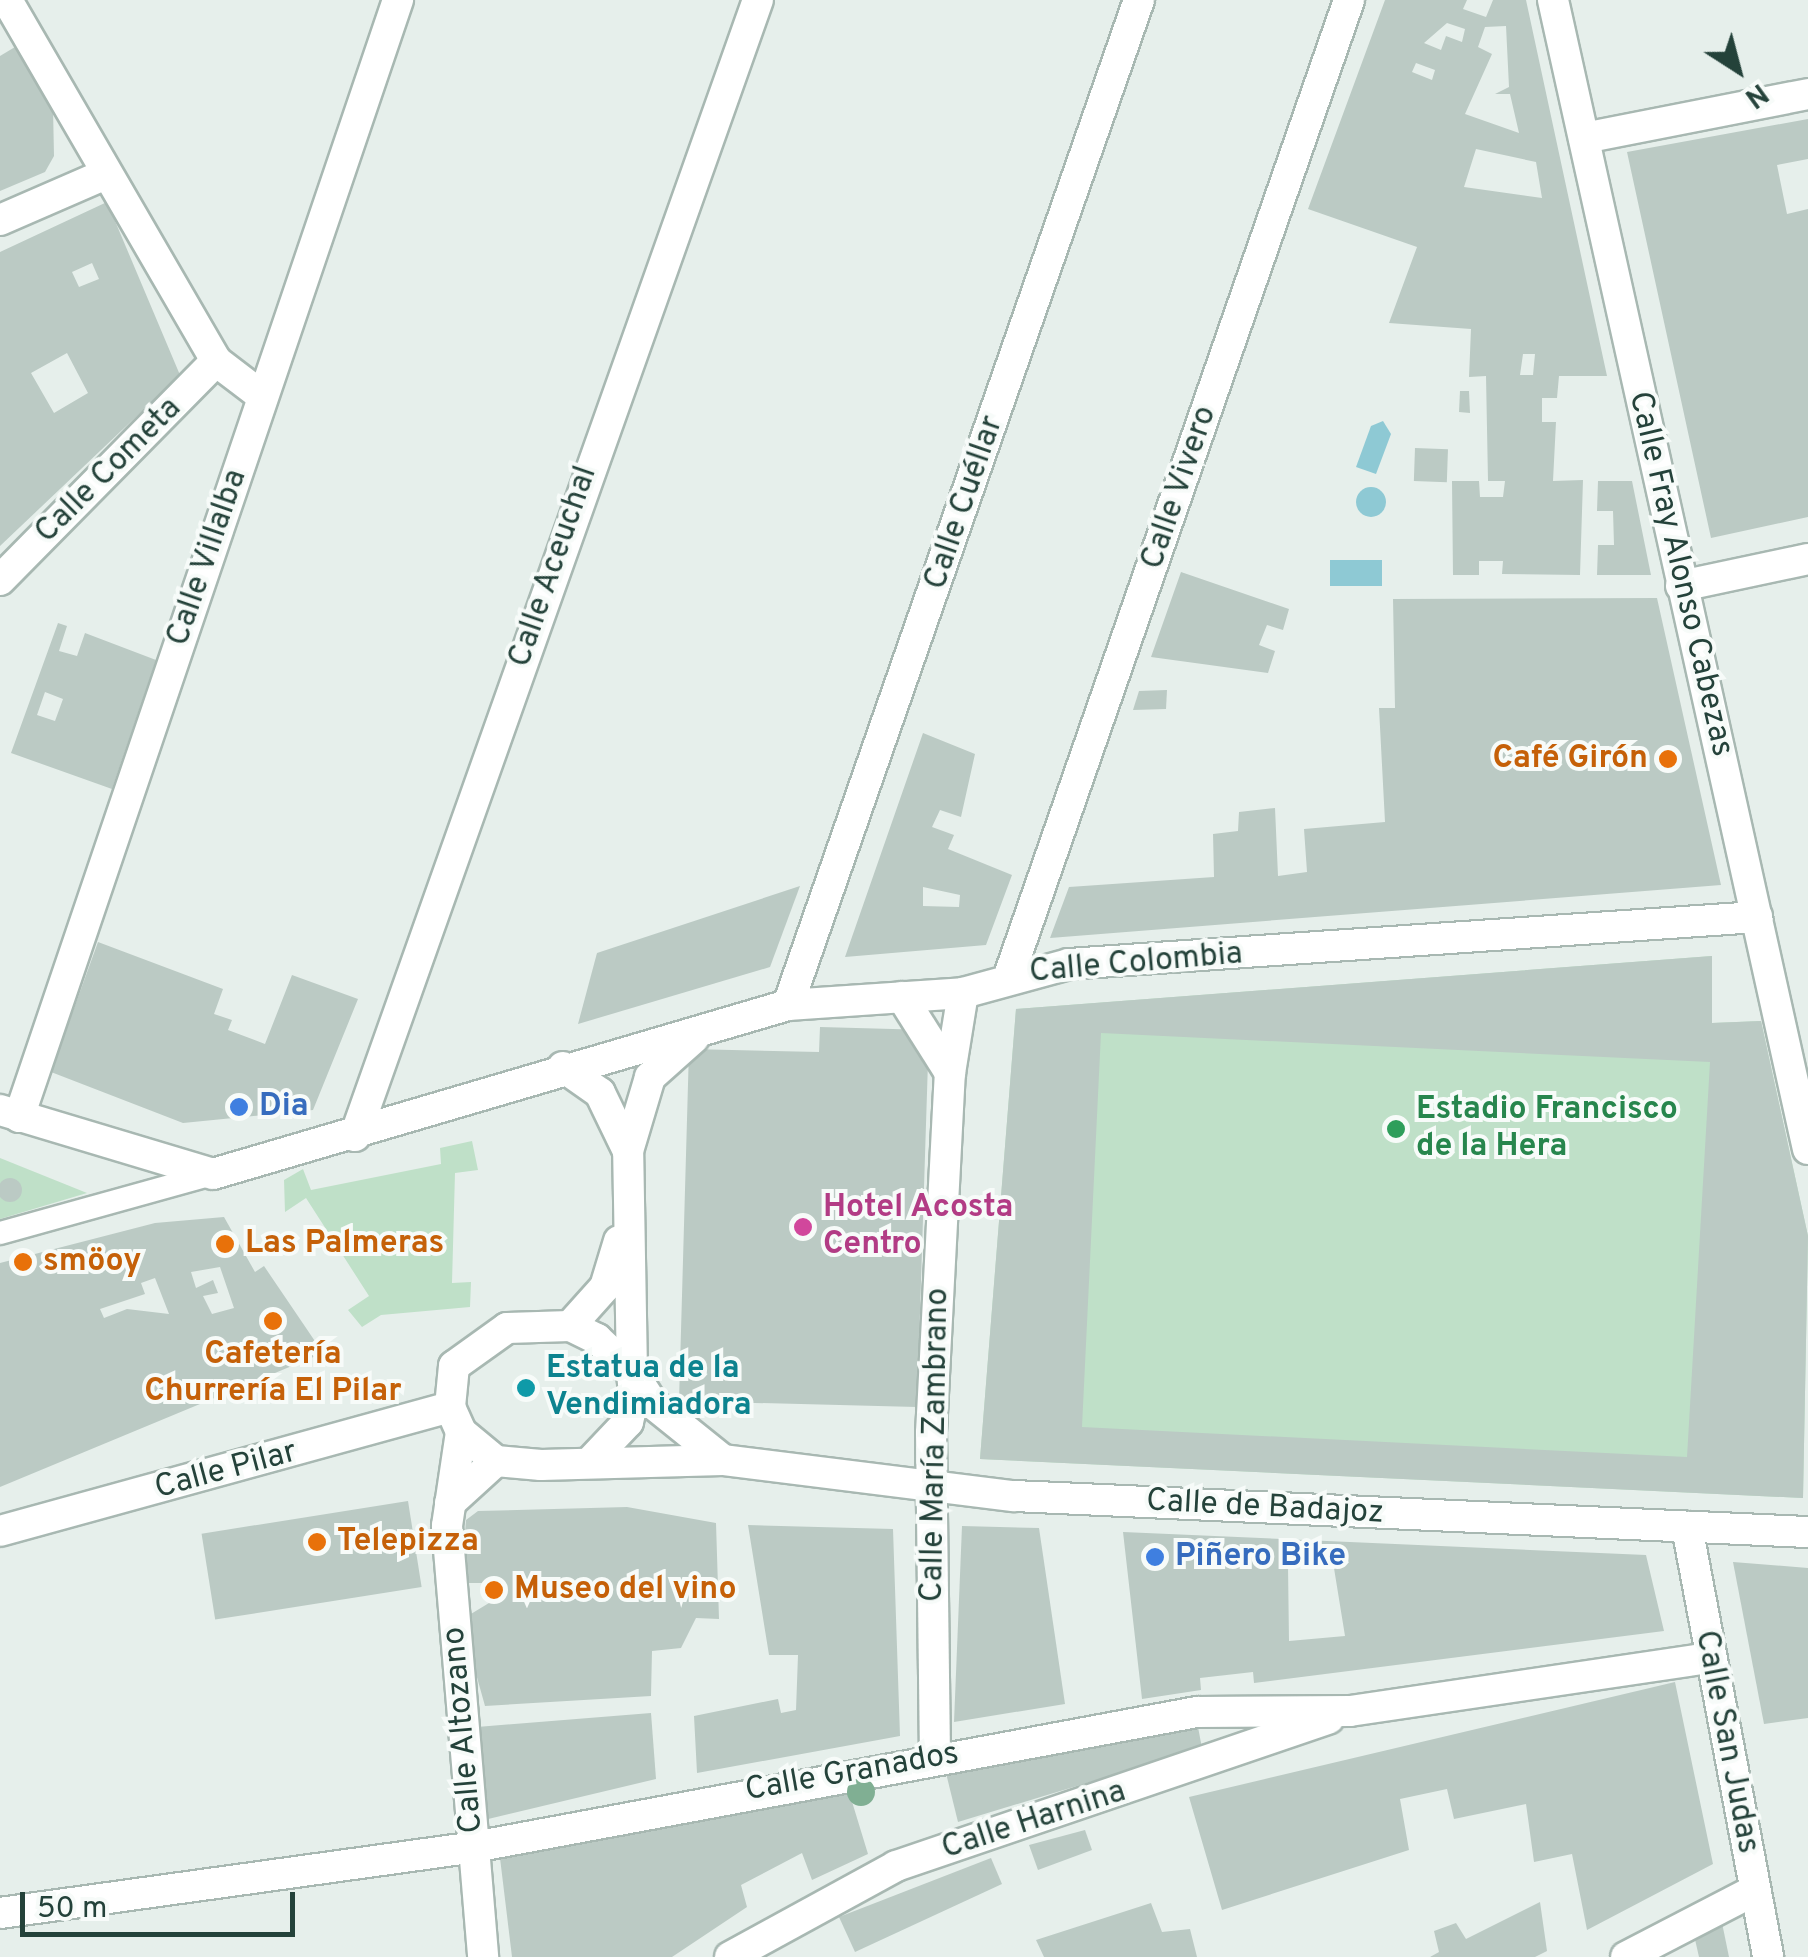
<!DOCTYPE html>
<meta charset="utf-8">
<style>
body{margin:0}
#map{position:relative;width:1808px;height:1957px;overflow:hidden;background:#e6efeb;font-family:Overpass,sans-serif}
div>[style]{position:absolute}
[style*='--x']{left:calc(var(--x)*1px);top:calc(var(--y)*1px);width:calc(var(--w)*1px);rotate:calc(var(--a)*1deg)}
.green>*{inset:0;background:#bfe0c8}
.water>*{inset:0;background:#8ec9d4;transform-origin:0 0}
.round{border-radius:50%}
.building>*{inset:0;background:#bbcac4;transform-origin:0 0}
.roads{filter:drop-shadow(2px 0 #a8b8b2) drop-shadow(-2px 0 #a8b8b2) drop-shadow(0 2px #a8b8b2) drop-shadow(0 -2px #a8b8b2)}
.pedestrian>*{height:22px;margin:-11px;padding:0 11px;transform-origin:11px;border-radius:11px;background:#fff}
.minor>*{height:30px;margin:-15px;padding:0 15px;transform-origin:15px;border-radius:15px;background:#fff}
.tertiary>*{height:30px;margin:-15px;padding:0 15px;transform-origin:15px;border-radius:15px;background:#fff}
.trees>*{width:28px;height:28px;margin:-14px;border-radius:50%;background:#80af93}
.dots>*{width:28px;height:28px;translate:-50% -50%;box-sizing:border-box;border:5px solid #f7fbf9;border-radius:50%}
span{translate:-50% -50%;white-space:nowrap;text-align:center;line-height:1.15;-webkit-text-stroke:8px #f7fbf9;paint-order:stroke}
.street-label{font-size:32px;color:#24423a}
.food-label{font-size:32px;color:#c56008;font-weight:700}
.right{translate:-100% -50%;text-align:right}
.left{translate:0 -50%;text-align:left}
.shop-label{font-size:32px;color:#366cbe;font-weight:700}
.leisure-label{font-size:32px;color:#27864d;font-weight:700}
.hotel-label{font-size:32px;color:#b23c85;font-weight:700}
.culture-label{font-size:32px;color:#0d838f;font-weight:700}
.north{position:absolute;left:1688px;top:20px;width:100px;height:100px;-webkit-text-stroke:8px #f7fbf9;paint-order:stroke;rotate:144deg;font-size:28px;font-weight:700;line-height:40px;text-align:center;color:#24423a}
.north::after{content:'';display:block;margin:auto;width:35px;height:45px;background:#24423a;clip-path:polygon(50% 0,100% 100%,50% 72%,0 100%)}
.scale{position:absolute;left:20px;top:1892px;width:275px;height:45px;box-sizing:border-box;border:5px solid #24423a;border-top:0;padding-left:12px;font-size:30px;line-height:35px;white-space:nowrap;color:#24423a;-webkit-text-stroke:8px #f7fbf9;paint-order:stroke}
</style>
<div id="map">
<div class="green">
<i style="clip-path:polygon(1712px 956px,1712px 1023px,1761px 1021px,1808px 1236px,1803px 1498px,980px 1459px,1016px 1009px)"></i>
<i style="clip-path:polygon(472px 1141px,478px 1170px,455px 1173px,452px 1283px,471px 1282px,470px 1307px,381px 1315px,362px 1327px,348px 1310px,369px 1296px,306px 1198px,285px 1212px,284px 1180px,303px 1169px,311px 1190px,441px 1164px,440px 1148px)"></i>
<i style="clip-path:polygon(0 1158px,87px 1193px,0 1219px)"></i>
</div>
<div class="water">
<i style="clip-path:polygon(1383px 421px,1391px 434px,1376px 474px,1356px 467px,1371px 426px)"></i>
<i class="round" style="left:1356px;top:487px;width:30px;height:30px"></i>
<i style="left:1382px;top:560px;width:26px;height:52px;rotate:90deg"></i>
</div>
<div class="building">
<i style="clip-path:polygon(evenodd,1385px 0,1467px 0,1463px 9px,1486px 17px,1493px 0,1526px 0,1607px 376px,1559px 376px,1557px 398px,1542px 398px,1542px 422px,1556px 422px,1553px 481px,1583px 480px,1580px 575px,1502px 574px,1503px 561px,1479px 561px,1479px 575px,1453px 575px,1452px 481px,1479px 481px,1480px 497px,1503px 497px,1505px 481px,1488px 481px,1486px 376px,1469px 377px,1471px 329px,1389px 323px,1417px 247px,1308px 209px,1385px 0,1447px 23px,1465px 29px,1462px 42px,1446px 36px,1441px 50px,1424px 43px,1447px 23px,1385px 0,1506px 26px,1509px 87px,1495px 94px,1510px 94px,1519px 133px,1465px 114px,1492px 54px,1478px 47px,1485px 27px,1506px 26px,1385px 0,1416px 63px,1435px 70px,1432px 80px,1412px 72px,1416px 63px,1385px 0,1476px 149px,1536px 162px,1542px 198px,1464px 187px,1476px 149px,1385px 0,1523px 354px,1535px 354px,1533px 375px,1520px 375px,1523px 354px)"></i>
<i style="clip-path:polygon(15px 47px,53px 108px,54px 156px,45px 172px,0 191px,0 56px)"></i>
<i style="clip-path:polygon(1808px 119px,1808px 159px,1777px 165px,1787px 214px,1808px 209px,1808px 517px,1711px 538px,1627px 152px)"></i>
<i style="clip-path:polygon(evenodd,107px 202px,180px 375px,0 546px,0 252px,107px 202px,92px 263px,99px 279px,79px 287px,72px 272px,92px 263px,107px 202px,67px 353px,88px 393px,54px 413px,31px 373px,67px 353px)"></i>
<i style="clip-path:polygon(1460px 391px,1469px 391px,1470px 413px,1459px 412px)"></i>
<i style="left:1415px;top:448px;width:33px;height:33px;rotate:2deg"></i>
<i style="clip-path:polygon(1598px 481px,1632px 481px,1651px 575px,1597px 575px,1598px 545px,1614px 545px,1613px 511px,1597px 511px)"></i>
<i style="clip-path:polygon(1181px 572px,1289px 609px,1283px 630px,1267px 625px,1259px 645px,1275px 651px,1268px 673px,1151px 657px)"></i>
<i style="clip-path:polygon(1657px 598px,1721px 885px,1050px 938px,1069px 887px,1214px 877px,1213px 834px,1238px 831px,1239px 812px,1275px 808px,1278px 876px,1307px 872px,1304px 829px,1385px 822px,1379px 708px,1395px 708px,1393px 599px)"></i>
<i style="clip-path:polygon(evenodd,58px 623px,67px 626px,59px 651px,77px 656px,85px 633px,156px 660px,112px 789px,11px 753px,58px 623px,45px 692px,63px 699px,55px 721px,37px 715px,45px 692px)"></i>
<i style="clip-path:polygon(1167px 690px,1166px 709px,1133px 710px,1139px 691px)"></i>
<i style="clip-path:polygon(evenodd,923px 733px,975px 754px,961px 817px,940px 810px,932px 827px,954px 835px,948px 849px,1012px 875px,986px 945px,845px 957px,923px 733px,923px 887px,960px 895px,959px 907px,923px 906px,923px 887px)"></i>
<i style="clip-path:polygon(800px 886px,770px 967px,578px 1024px,597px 953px)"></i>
<i style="clip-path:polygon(98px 942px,223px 989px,214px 1014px,232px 1020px,228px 1030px,265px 1044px,292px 975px,358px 999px,313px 1110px,183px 1123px,51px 1072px)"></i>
<i style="clip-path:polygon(evenodd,1712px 956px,1712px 1023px,1761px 1021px,1808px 1236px,1803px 1498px,980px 1459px,1016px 1009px,1712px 956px,1101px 1033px,1710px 1062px,1687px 1457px,1082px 1427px,1101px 1033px)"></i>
<i style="clip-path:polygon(820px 1027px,929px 1030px,917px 1407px,679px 1401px,689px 1049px,819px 1052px)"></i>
<i class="round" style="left:-2px;top:1178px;width:24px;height:24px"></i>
<i style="clip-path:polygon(evenodd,224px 1217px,255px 1272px,264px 1266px,323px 1353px,0 1487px,0 1263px,155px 1223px,224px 1217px,220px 1267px,234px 1308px,212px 1314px,203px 1296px,218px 1293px,213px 1280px,196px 1288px,191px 1272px,220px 1267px,224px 1217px,155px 1278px,169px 1314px,127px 1309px,104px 1318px,100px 1309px,145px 1294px,141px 1283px,155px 1278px)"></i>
<i style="left:408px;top:1501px;width:87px;height:209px;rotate:81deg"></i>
<i style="clip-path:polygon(627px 1507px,716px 1523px,719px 1619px,696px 1618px,681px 1648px,652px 1651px,651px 1696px,485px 1706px,461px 1620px,489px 1603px,488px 1583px,461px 1583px,466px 1520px,478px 1511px)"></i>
<i style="clip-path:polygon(748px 1525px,893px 1529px,900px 1736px,697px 1773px,694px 1716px,778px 1699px,781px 1713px,796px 1710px,798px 1655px,769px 1655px)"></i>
<i style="clip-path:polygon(962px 1526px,1039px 1528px,1065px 1704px,954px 1722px)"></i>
<i style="clip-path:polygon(evenodd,1123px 1532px,1646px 1555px,1664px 1631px,1254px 1683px,1253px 1672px,1200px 1678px,1201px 1690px,1142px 1699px,1123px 1532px,1333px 1562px,1345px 1636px,1289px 1641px,1288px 1566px,1333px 1562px)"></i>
<i style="clip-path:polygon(1733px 1562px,1808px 1568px,1808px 1718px,1764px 1724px)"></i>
<i style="clip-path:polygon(1675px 1682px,1713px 1864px,1587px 1930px,1572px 1854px,1534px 1862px,1526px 1804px,1454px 1819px,1447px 1789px,1400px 1799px,1409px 1850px,1222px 1910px,1189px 1797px)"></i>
<i style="clip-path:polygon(651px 1713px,656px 1779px,484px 1820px,477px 1727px)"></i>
<i style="clip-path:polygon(1197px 1722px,1202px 1748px,958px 1822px,944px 1765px)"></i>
<i style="clip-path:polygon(846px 1782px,868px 1854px,812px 1880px,802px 1853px,741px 1885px,747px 1907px,672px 1957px,512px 1957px,500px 1858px)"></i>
<i style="clip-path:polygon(1085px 1830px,1092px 1850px,1038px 1870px,1029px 1845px)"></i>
<i style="clip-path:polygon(991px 1858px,1002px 1884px,855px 1952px,839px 1917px)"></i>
<i style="clip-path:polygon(1540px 1902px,1547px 1951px,1535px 1957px,1430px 1957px,1439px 1952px,1434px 1931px,1456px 1923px,1466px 1939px)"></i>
<i style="clip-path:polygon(1151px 1903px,1162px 1932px,1190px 1929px,1197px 1957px,1044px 1957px,1036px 1940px)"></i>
<i style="clip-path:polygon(1721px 1918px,1729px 1957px,1699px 1957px,1694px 1935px)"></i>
</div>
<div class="roads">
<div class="pedestrian">
<i style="--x:0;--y:1233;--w:221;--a:-15.5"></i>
</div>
<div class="minor">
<i style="--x:7;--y:0;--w:417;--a:59.9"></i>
<i style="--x:216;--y:361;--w:58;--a:37.3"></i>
<i style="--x:1553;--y:0;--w:1177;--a:77.49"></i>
<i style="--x:1584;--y:138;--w:228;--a:-11.1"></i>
<i style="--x:0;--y:220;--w:116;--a:-23.5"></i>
<i style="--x:0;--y:580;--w:308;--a:-45.4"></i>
<i style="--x:1681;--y:586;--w:130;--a:-12"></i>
<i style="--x:1009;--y:976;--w:1034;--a:-70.79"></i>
<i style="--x:902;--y:997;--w:90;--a:57.7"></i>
<i style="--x:788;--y:1005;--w:1065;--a:-70.75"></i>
<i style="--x:563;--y:1067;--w:45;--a:35.1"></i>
<i style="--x:600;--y:1093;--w:64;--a:64.2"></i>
<i style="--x:19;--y:1117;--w:1180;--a:-71.26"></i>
<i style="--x:355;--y:1136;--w:1205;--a:-70.47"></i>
<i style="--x:213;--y:1174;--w:599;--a:-16.38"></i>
<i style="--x:788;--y:1005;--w:175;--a:-3.9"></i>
<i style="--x:963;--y:993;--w:110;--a:-15.3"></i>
<i style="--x:1069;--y:964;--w:690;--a:-3.91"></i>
<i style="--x:570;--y:1326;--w:52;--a:-48.1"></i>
<i style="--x:605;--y:1287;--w:48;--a:-73.1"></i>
<i style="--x:632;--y:1372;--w:221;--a:-91"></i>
<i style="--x:628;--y:1151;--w:77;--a:-73.4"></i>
<i style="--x:650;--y:1077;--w:59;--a:-41.6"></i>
<i style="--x:461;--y:1432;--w:95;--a:98.5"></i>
<i style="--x:447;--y:1526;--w:433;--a:85.2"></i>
<i style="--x:450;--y:1503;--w:62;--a:-42.4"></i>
<i style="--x:1687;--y:1527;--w:438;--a:79.3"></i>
<i style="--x:0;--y:1531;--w:467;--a:-15.4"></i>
<i style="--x:935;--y:1758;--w:325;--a:-90.7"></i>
<i style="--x:931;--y:1433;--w:361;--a:-87"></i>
<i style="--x:950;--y:1073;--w:81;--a:-80.8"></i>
<i style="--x:0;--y:1913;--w:479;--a:-7.9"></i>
<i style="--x:474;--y:1847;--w:735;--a:-10.58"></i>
<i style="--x:1197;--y:1712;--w:153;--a:-0.4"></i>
<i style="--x:1350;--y:1711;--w:361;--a:-8.4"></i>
<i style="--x:730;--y:1957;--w:189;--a:-28.7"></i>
<i style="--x:896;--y:1866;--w:457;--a:-18.8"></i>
<i style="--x:1626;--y:1957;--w:145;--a:-27.4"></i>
</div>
<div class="tertiary">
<i style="--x:0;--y:1110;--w:222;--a:16.7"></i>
<i style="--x:632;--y:1372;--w:37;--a:57"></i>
<i style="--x:652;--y:1403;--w:91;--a:38.8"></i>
<i style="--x:590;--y:1462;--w:55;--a:-46.5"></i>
<i style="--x:628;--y:1422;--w:28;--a:-77"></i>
<i style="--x:634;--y:1395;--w:23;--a:-95"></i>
<i style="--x:632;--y:1372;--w:48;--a:-136.7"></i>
<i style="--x:597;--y:1339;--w:30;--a:-154"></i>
<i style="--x:570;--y:1326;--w:63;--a:178.2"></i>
<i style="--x:507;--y:1328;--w:65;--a:144.4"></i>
<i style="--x:454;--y:1366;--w:41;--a:95.6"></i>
<i style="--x:450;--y:1407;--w:27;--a:66"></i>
<i style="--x:461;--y:1432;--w:45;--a:39.6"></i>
<i style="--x:496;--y:1461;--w:45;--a:5.1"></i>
<i style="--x:541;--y:1465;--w:182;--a:-1.6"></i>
<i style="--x:723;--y:1460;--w:293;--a:7.1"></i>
<i style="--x:1014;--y:1496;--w:795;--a:2.6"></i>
</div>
</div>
<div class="trees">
<i style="left:861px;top:1792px"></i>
</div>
<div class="dots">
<i style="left:1668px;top:759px;background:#e8710a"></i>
<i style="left:239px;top:1107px;background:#3f7fe0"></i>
<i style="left:1396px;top:1129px;background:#2e9e5b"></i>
<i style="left:803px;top:1227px;background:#d1479c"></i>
<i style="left:225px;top:1244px;background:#e8710a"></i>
<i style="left:23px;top:1262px;background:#e8710a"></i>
<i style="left:273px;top:1321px;background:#e8710a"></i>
<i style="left:526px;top:1388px;background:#0f9aa8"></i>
<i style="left:317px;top:1542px;background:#e8710a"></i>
<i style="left:1155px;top:1557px;background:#3f7fe0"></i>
<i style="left:494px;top:1590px;background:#e8710a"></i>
</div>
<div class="street-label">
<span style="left:109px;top:471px;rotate:-45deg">Calle Cometa</span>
<span style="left:1180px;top:488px;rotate:-71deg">Calle Vivero</span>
<span style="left:965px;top:503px;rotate:-71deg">Calle Cuéllar</span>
<span style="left:208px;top:558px;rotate:-71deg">Calle Villalba</span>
<span style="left:554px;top:567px;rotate:-71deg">Calle Aceuchal</span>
<span style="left:1680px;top:574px;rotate:77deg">Calle Fray Alonso Cabezas</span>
<span style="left:1136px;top:964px;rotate:-5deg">Calle Colombia</span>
<span style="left:936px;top:1445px;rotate:-89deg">Calle María Zambrano</span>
<span style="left:226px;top:1471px;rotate:-15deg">Calle Pilar</span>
<span style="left:1265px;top:1508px;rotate:3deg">Calle de Badajoz</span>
<span style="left:464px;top:1730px;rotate:-95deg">Calle Altozano</span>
<span style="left:1726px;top:1742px;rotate:79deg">Calle San Judas</span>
<span style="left:852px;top:1773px;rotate:-10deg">Calle Granados</span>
<span style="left:1034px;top:1821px;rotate:-18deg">Calle Harnina</span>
</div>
<div class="food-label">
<span class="right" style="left:1648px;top:759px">Café Girón</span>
<span class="left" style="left:245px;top:1244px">Las Palmeras</span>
<span class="left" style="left:43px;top:1262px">smöoy</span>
<span style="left:273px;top:1374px">Cafetería<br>Churrería El Pilar</span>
<span class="left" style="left:337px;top:1542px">Telepizza</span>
<span class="left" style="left:514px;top:1590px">Museo del vino</span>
</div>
<div class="shop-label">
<span class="left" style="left:259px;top:1107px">Dia</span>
<span class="left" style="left:1175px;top:1557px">Piñero Bike</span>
</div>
<div class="leisure-label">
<span class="left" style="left:1416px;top:1129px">Estadio Francisco<br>de la Hera</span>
</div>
<div class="hotel-label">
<span class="left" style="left:823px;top:1227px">Hotel Acosta<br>Centro</span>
</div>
<div class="culture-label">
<span class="left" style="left:546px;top:1388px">Estatua de la<br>Vendimiadora</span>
</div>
<div class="north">N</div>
<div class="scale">50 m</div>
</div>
